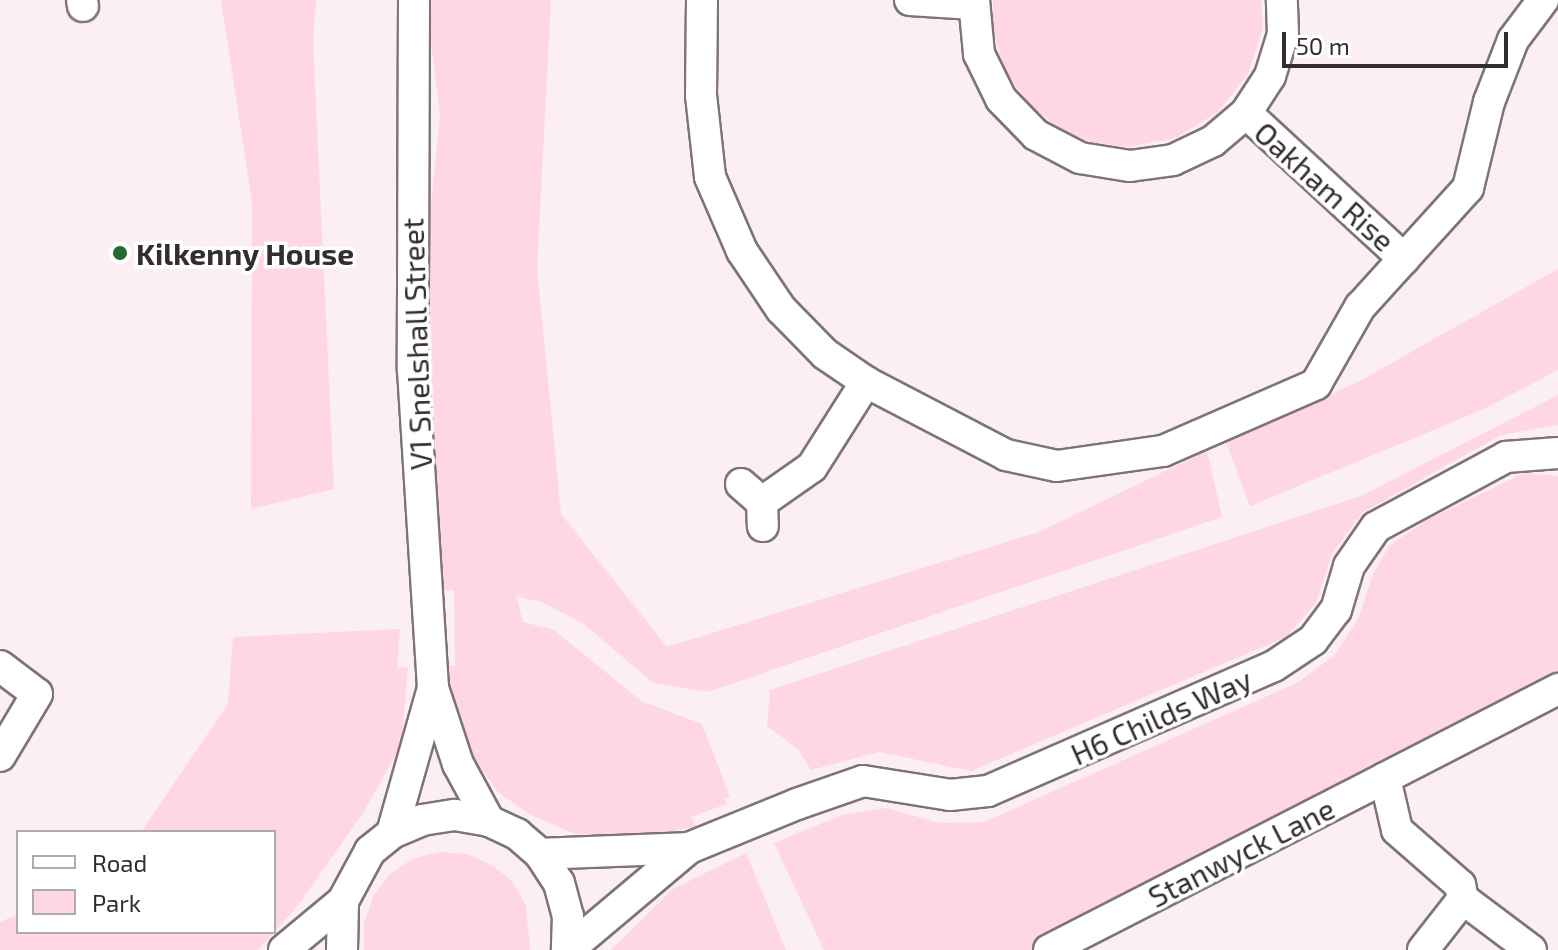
<!DOCTYPE html>
<style>
body{margin:0}
#map{position:relative;width:1558px;height:950px;overflow:hidden;background:#fbeff3;font-family:"Exo 2",sans-serif}
div>[style]{position:absolute}
[style*='--x']{left:calc(var(--x)*1px);top:calc(var(--y)*1px);width:calc(var(--w)*1px);rotate:calc(var(--a)*1deg)}
.green>*{inset:0;background:#ffd6e3}
.roads{filter:drop-shadow(2px 0 #7e7477) drop-shadow(-2px 0 #7e7477) drop-shadow(0 2px #7e7477) drop-shadow(0 -2px #7e7477)}
.minor>*{height:30px;margin:-15px;padding:0 15px;transform-origin:15px;border-radius:15px;background:#fff}
.dots>*{width:22px;height:22px;translate:-50% -50%;box-sizing:border-box;border:4px solid #fff;border-radius:50%}
span{translate:-50% -50%;white-space:nowrap;text-align:center;line-height:1.15;-webkit-text-stroke:7px #fff;paint-order:stroke}
.street-label{font-size:30px;color:#322e2f}
.poi-label{font-size:30px;color:#322e2f;font-weight:700}
.left{translate:0 -50%;text-align:left}
.legend{position:absolute;left:16px;top:830px;width:260px;height:104px;box-sizing:border-box;background:#fff;border:2px solid #adabac;margin:0;padding:10px 14px;list-style:none;font-size:24px;color:#322e2f}
.legend li{display:flex;align-items:center;gap:16px;height:40px}
.legend b{width:40px;border:2px solid #adabac}
.scale{position:absolute;left:1282px;top:32px;width:226px;height:36px;box-sizing:border-box;border:4px solid #322e2f;border-top:0;padding-left:10px;font-size:24px;line-height:28px;white-space:nowrap;color:#322e2f;-webkit-text-stroke:6px #fff;paint-order:stroke}
</style>
<div id="map">
<div class="green">
<i style="clip-path:polygon(221px 0,316px 0,313px 42px,334px 489px,251px 509px,252px 202px)"></i>
<i style="clip-path:polygon(426px 0,551px 0,537px 268px,561px 514px,667px 647px,1039px 532px,1207px 451px,1222px 517px,707px 692px,653px 683px,584px 624px,544px 603px,516px 596px,523px 622px,554px 630px,641px 701px,702px 724px,730px 797px,724px 798px,727px 804px,691px 817px,696px 826px,665px 833px,613px 837px,573px 833px,529px 814px,498px 792px,456px 733px,444px 666px,455px 666px,454px 590px,439px 591px,427px 383px,425px 263px,440px 116px)"></i>
<i style="clip-path:polygon(993px 0,1261px 0,1263px 28px,1248px 74px,1218px 112px,1176px 138px,1128px 147px,1091px 142px,1057px 127px,1028px 103px,1006px 72px,993px 32px)"></i>
<i style="clip-path:polygon(1558px 269px,1558px 370px,1484px 409px,1250px 506px,1226px 442px,1360px 381px)"></i>
<i style="clip-path:polygon(1558px 395px,1558px 425px,1501px 435px,1362px 513px,1332px 554px,1316px 603px,1286px 637px,971px 771px,879px 752px,811px 770px,798px 749px,767px 726px,770px 690px,1361px 496px)"></i>
<i style="clip-path:polygon(1524px 473px,1558px 476px,1558px 689px,1047px 950px,824px 950px,774px 843px,842px 815px,886px 808px,940px 823px,984px 822px,1297px 683px,1335px 655px,1359px 617px,1373px 574px,1390px 545px,1427px 520px)"></i>
<i style="clip-path:polygon(400px 629px,397px 668px,408px 667px,401px 746px,363px 813px,296px 908px,258px 950px,0 950px,0 922px,18px 914px,18px 932px,274px 932px,274px 832px,141px 832px,228px 704px,233px 637px)"></i>
<i style="clip-path:polygon(440px 852px,467px 854px,492px 865px,513px 882px,526px 906px,530px 950px,364px 950px,364px 924px,373px 896px,390px 874px,414px 858px)"></i>
<i style="clip-path:polygon(746px 853px,786px 950px,611px 950px,673px 889px)"></i>
</div>
<div class="roads">
<div class="minor">
<i style="--x:82;--y:0;--w:6;--a:81"></i>
<i style="--x:414;--y:0;--w:370;--a:90.2"></i>
<i style="--x:413;--y:370;--w:319;--a:86.4"></i>
<i style="--x:433;--y:688;--w:80;--a:71.8"></i>
<i style="--x:458;--y:764;--w:65;--a:61.5"></i>
<i style="--x:702;--y:0;--w:95;--a:90.6"></i>
<i style="--x:701;--y:95;--w:82;--a:83.7"></i>
<i style="--x:710;--y:177;--w:81;--a:66.6"></i>
<i style="--x:742;--y:251;--w:70;--a:56.1"></i>
<i style="--x:781;--y:309;--w:63;--a:45.6"></i>
<i style="--x:825;--y:354;--w:50;--a:34.3"></i>
<i style="--x:866;--y:382;--w:158;--a:27.5"></i>
<i style="--x:1006;--y:455;--w:52;--a:12.2"></i>
<i style="--x:1057;--y:466;--w:107;--a:-8.1"></i>
<i style="--x:1163;--y:451;--w:167;--a:-23.6"></i>
<i style="--x:1316;--y:384;--w:89;--a:-60.3"></i>
<i style="--x:1360;--y:307;--w:161;--a:-47.8"></i>
<i style="--x:1468;--y:188;--w:89;--a:-76.3"></i>
<i style="--x:1489;--y:102;--w:66;--a:-68.8"></i>
<i style="--x:1513;--y:40;--w:50;--a:-53.1"></i>
<i style="--x:910;--y:0;--w:63;--a:3.6"></i>
<i style="--x:974;--y:0;--w:54;--a:84.7"></i>
<i style="--x:979;--y:54;--w:50;--a:63.9"></i>
<i style="--x:1001;--y:99;--w:50;--a:45.8"></i>
<i style="--x:1036;--y:135;--w:50;--a:27.6"></i>
<i style="--x:1080;--y:158;--w:51;--a:9.1"></i>
<i style="--x:1130;--y:166;--w:43;--a:-7.9"></i>
<i style="--x:1173;--y:160;--w:44;--a:-25.4"></i>
<i style="--x:1213;--y:141;--w:43;--a:-40.3"></i>
<i style="--x:1246;--y:113;--w:44;--a:-57"></i>
<i style="--x:1270;--y:76;--w:44;--a:-72.8"></i>
<i style="--x:1283;--y:34;--w:34;--a:-92"></i>
<i style="--x:1246;--y:113;--w:215;--a:42.7"></i>
<i style="--x:741;--y:484;--w:28;--a:41"></i>
<i style="--x:762;--y:502;--w:24;--a:88"></i>
<i style="--x:762;--y:502;--w:61;--a:-35"></i>
<i style="--x:812;--y:467;--w:101;--a:-57.6"></i>
<i style="--x:0;--y:666;--w:46;--a:37.1"></i>
<i style="--x:37;--y:694;--w:72;--a:120.8"></i>
<i style="--x:1385;--y:778;--w:195;--a:-27.2"></i>
<i style="--x:392;--y:833;--w:151;--a:-74.2"></i>
<i style="--x:540;--y:854;--w:149;--a:-2.3"></i>
<i style="--x:284;--y:950;--w:77;--a:-39.7"></i>
<i style="--x:342;--y:950;--w:49;--a:-88.8"></i>
<i style="--x:343;--y:901;--w:57;--a:-61.6"></i>
<i style="--x:370;--y:851;--w:28;--a:-39"></i>
<i style="--x:392;--y:833;--w:33;--a:-23"></i>
<i style="--x:422;--y:820;--w:33;--a:-9"></i>
<i style="--x:455;--y:815;--w:35;--a:10"></i>
<i style="--x:489;--y:821;--w:31;--a:25"></i>
<i style="--x:517;--y:834;--w:30;--a:41"></i>
<i style="--x:540;--y:854;--w:35;--a:57"></i>
<i style="--x:559;--y:883;--w:34;--a:75"></i>
<i style="--x:568;--y:916;--w:34;--a:92"></i>
<i style="--x:568;--y:950;--w:158;--a:-40.1"></i>
<i style="--x:689;--y:848;--w:117;--a:-22.2"></i>
<i style="--x:797;--y:804;--w:70;--a:-19.2"></i>
<i style="--x:863;--y:781;--w:88;--a:9.1"></i>
<i style="--x:950;--y:795;--w:38;--a:-6"></i>
<i style="--x:988;--y:791;--w:312;--a:-23.6"></i>
<i style="--x:1274;--y:666;--w:47;--a:-33.7"></i>
<i style="--x:1313;--y:640;--w:38;--a:-53"></i>
<i style="--x:1336;--y:610;--w:46;--a:-73.5"></i>
<i style="--x:1349;--y:566;--w:47;--a:-55.3"></i>
<i style="--x:1376;--y:527;--w:148;--a:-28.3"></i>
<i style="--x:1506;--y:457;--w:52;--a:-4.4"></i>
<i style="--x:1049;--y:950;--w:377;--a:-27.1"></i>
<i style="--x:1385;--y:778;--w:53;--a:77"></i>
<i style="--x:1397;--y:830;--w:84;--a:41.1"></i>
<i style="--x:1460;--y:885;--w:14;--a:78"></i>
<i style="--x:1423;--y:950;--w:65;--a:-51.9"></i>
<i style="--x:1463;--y:899;--w:85;--a:36.9"></i>
</div>
</div>
<div class="dots">
<i style="left:120px;top:253px;background:#256933"></i>
</div>
<div class="street-label">
<span style="left:1325px;top:186px;rotate:42deg">Oakham Rise</span>
<span style="left:416px;top:344px;rotate:-92deg">V1 Snelshall Street</span>
<span style="left:1161px;top:716px;rotate:-24deg">H6 Childs Way</span>
<span style="left:1241px;top:852px;rotate:-27deg">Stanwyck Lane</span>
</div>
<div class="poi-label">
<span class="left" style="left:136px;top:253px">Kilkenny House</span>
</div>
<ul class="legend">
<li><b style="height:10px;background:#fff"></b>Road</li>
<li><b style="height:22px;background:#ffd6e3"></b>Park</li>
</ul>
<div class="scale">50 m</div>
</div>
